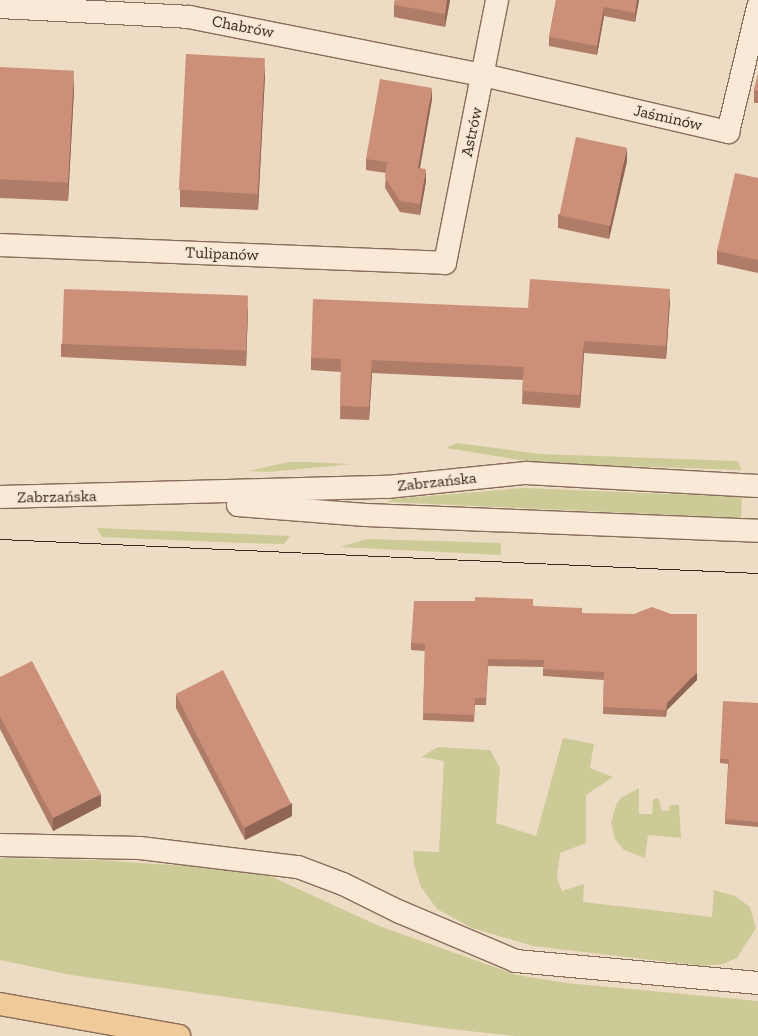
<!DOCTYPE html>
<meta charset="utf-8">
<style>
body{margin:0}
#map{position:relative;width:758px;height:1036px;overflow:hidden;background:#eedbc3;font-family:"Zilla Slab",serif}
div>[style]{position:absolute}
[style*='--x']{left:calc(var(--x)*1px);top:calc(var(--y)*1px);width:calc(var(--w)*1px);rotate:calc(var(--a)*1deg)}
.green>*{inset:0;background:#cccb97}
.roads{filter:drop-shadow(1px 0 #886c5a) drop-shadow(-1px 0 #886c5a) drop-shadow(0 1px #886c5a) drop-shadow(0 -1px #886c5a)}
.minor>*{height:22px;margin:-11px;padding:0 11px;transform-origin:11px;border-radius:11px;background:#f9e9d6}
.major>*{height:22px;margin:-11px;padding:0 11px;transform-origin:11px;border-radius:11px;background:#f1ca9a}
.tram>*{height:1px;margin:-0.5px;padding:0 0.5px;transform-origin:0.5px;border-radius:0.5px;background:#38271e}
.wall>*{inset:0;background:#af7c68}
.shaded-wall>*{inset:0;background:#8f6555}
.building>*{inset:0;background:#cc9079;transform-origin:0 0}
span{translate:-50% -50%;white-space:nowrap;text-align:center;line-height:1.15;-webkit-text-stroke:3px #f5e6d2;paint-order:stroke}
.street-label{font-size:16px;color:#38271e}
</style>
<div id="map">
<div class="green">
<i style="clip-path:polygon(457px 443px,541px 454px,737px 461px,742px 470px,539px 463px,446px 448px)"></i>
<i style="clip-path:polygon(289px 462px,307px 462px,352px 464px,269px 472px,248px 471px)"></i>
<i style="clip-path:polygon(524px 488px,742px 497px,741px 518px,388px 502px,393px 499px)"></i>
<i style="clip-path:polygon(97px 528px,290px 536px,284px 544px,243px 543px,102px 537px)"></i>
<i style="clip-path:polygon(367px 539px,501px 543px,501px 555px,340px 547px)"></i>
<i style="clip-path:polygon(563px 738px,594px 744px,590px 768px,613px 777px,586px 795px,586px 843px,560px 853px,557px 878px,562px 891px,584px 884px,583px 902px,712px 917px,714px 890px,735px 896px,750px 907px,756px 928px,737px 958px,723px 964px,703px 966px,533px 946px,472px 928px,437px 909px,421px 887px,414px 865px,413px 851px,439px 852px,444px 761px,421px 757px,438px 747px,490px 750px,500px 768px,496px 823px,536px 836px)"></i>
<i style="clip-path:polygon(639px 788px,639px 814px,652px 814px,653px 800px,655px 798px,659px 799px,661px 810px,669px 811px,670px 805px,679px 805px,681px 838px,648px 835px,645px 858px,624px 850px,615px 839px,611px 823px,616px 805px,621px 798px)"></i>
<i style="clip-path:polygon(0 858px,98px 860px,202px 867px,270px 876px,379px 926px,517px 975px,566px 983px,758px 1001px,758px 1036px,515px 1036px,450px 1029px,71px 975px,0 960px)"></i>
</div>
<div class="roads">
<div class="minor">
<i style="--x:0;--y:7;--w:189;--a:3"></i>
<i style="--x:189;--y:17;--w:300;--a:11.2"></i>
<i style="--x:483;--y:75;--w:252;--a:13.1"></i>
<i style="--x:728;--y:132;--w:129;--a:-76.5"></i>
<i style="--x:0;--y:245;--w:445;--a:2.3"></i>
<i style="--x:445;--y:263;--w:268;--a:-78.8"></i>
<i style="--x:0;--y:497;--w:387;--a:-1.5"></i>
<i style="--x:387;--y:487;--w:140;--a:-5.8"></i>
<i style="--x:526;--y:473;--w:232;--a:3.2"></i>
<i style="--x:238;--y:505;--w:128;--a:4.5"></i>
<i style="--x:366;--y:515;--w:392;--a:2.3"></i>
<i style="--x:0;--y:845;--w:140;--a:1.2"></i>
<i style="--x:140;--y:848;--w:159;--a:6.9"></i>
<i style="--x:298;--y:867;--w:48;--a:20.7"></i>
<i style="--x:343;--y:884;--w:64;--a:26.2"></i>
<i style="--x:400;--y:912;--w:126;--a:22.9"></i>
<i style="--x:516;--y:961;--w:243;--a:5.2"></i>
</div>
<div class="major">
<i style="--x:0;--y:1004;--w:182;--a:10.1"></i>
</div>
</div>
<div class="tram">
<i style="--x:0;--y:539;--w:759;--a:2.57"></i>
</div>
<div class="wall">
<i style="clip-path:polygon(395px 0,450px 0,445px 27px,394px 17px,394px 5px)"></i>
<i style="clip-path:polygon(556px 0,639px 0,635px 22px,604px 16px,597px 55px,549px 46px,549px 37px)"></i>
<i style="clip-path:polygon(0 67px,74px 90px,68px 201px,0 198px)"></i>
<i style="clip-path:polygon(758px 74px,758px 103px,754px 103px,754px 90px)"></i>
<i style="clip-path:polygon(265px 75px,258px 210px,180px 207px,180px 190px)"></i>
<i style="clip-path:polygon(432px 99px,420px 168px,426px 181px,420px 215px,400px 212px,385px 188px,386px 173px,366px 170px,366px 159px)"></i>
<i style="clip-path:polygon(627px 161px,609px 239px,558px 228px,558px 215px)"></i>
<i style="clip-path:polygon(758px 178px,758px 273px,717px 264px,717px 251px)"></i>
<i style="clip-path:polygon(670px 301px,666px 359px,584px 353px,580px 408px,522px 404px,523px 380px,372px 373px,369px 420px,340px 419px,341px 372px,311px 370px,311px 358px,528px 308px)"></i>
<i style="clip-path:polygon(248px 309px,246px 366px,61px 357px,61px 344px)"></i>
<i style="clip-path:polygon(533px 606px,582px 613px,697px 680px,667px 710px,666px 717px,603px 714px,604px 680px,543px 676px,543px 667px,488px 666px,486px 705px,475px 705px,474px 722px,423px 720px,425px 651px,411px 650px,411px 643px)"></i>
<i style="clip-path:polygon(0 677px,101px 806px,53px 831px,0 729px)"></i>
<i style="clip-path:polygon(176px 695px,292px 816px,245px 840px,176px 708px)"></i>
<i style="clip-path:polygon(758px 703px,758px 827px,725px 824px,728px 764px,720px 763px,720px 759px)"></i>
</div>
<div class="shaded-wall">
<i style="clip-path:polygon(447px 0,450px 0,445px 27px,445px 14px)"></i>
<i style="clip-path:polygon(637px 0,639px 0,635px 22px,635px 13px)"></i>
<i style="clip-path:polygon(604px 7px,604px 16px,597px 55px,597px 46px)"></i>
<i style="clip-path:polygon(265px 58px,265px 75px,258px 210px,258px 193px)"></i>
<i style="clip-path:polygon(74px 71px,74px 90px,68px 201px,68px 182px)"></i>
<i style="clip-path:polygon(432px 88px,432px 99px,418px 179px,418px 168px)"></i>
<i style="clip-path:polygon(627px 148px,627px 161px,609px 239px,609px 226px)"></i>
<i style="clip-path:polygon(426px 169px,426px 181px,420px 215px,420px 204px)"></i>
<i style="clip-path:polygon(670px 289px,670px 301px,666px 359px,666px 346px)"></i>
<i style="clip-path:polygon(248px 296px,248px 309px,246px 366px,246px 353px)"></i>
<i style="clip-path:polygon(584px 341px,584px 353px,580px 408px,580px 395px)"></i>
<i style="clip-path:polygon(372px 360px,372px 373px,369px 420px,369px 407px)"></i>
<i style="clip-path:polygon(697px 672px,697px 680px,667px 710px,666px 717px,667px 703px)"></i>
<i style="clip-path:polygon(101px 794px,101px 806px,53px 831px,53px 818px)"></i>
<i style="clip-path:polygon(292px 803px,292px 816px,245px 840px,245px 828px)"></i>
</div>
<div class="building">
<i style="clip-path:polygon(395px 0,447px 0,445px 14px,394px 5px)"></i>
<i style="clip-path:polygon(556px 0,637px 0,635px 13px,604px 7px,597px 46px,549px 37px)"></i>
<i style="left:186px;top:54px;width:79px;height:136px;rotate:3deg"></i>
<i style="left:0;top:67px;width:74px;height:112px;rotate:3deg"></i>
<i style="clip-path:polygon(758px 74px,758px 91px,754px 90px)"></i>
<i style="clip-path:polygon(380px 79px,432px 88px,418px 168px,426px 169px,420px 204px,400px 201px,385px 177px,387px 162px,366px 159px)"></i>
<i style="left:576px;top:137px;width:52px;height:80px;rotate:12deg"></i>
<i style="clip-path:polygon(735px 173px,758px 178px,758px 260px,717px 251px)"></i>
<i style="clip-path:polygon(530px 279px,670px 289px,666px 346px,584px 341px,580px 395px,522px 391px,524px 367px,372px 360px,369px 407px,340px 406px,341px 359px,311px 358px,313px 299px,528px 308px)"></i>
<i style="left:64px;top:289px;width:184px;height:55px;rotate:2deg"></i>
<i style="clip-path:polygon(475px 597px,533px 599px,533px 606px,582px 608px,582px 613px,634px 614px,652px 607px,671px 614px,697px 614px,697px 672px,667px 703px,666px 710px,603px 707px,604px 672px,543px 669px,544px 660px,488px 659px,486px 698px,475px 698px,474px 715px,423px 713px,425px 644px,411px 643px,414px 601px,475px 601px)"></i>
<i style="clip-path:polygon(32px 661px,101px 794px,53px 818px,0 716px,0 677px)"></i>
<i style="left:223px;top:670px;width:150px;height:53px;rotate:63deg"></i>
<i style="clip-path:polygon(723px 701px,758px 703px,758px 822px,725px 819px,729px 759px,720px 759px)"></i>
</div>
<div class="street-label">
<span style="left:243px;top:27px;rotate:11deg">Chabrów</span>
<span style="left:668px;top:118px;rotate:13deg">Jaśminów</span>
<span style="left:472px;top:132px;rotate:-78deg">Astrów</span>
<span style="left:222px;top:254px;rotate:2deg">Tulipanów</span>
<span style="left:437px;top:482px;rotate:-6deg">Zabrzańska</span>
<span style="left:57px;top:497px;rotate:-1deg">Zabrzańska</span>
</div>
</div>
